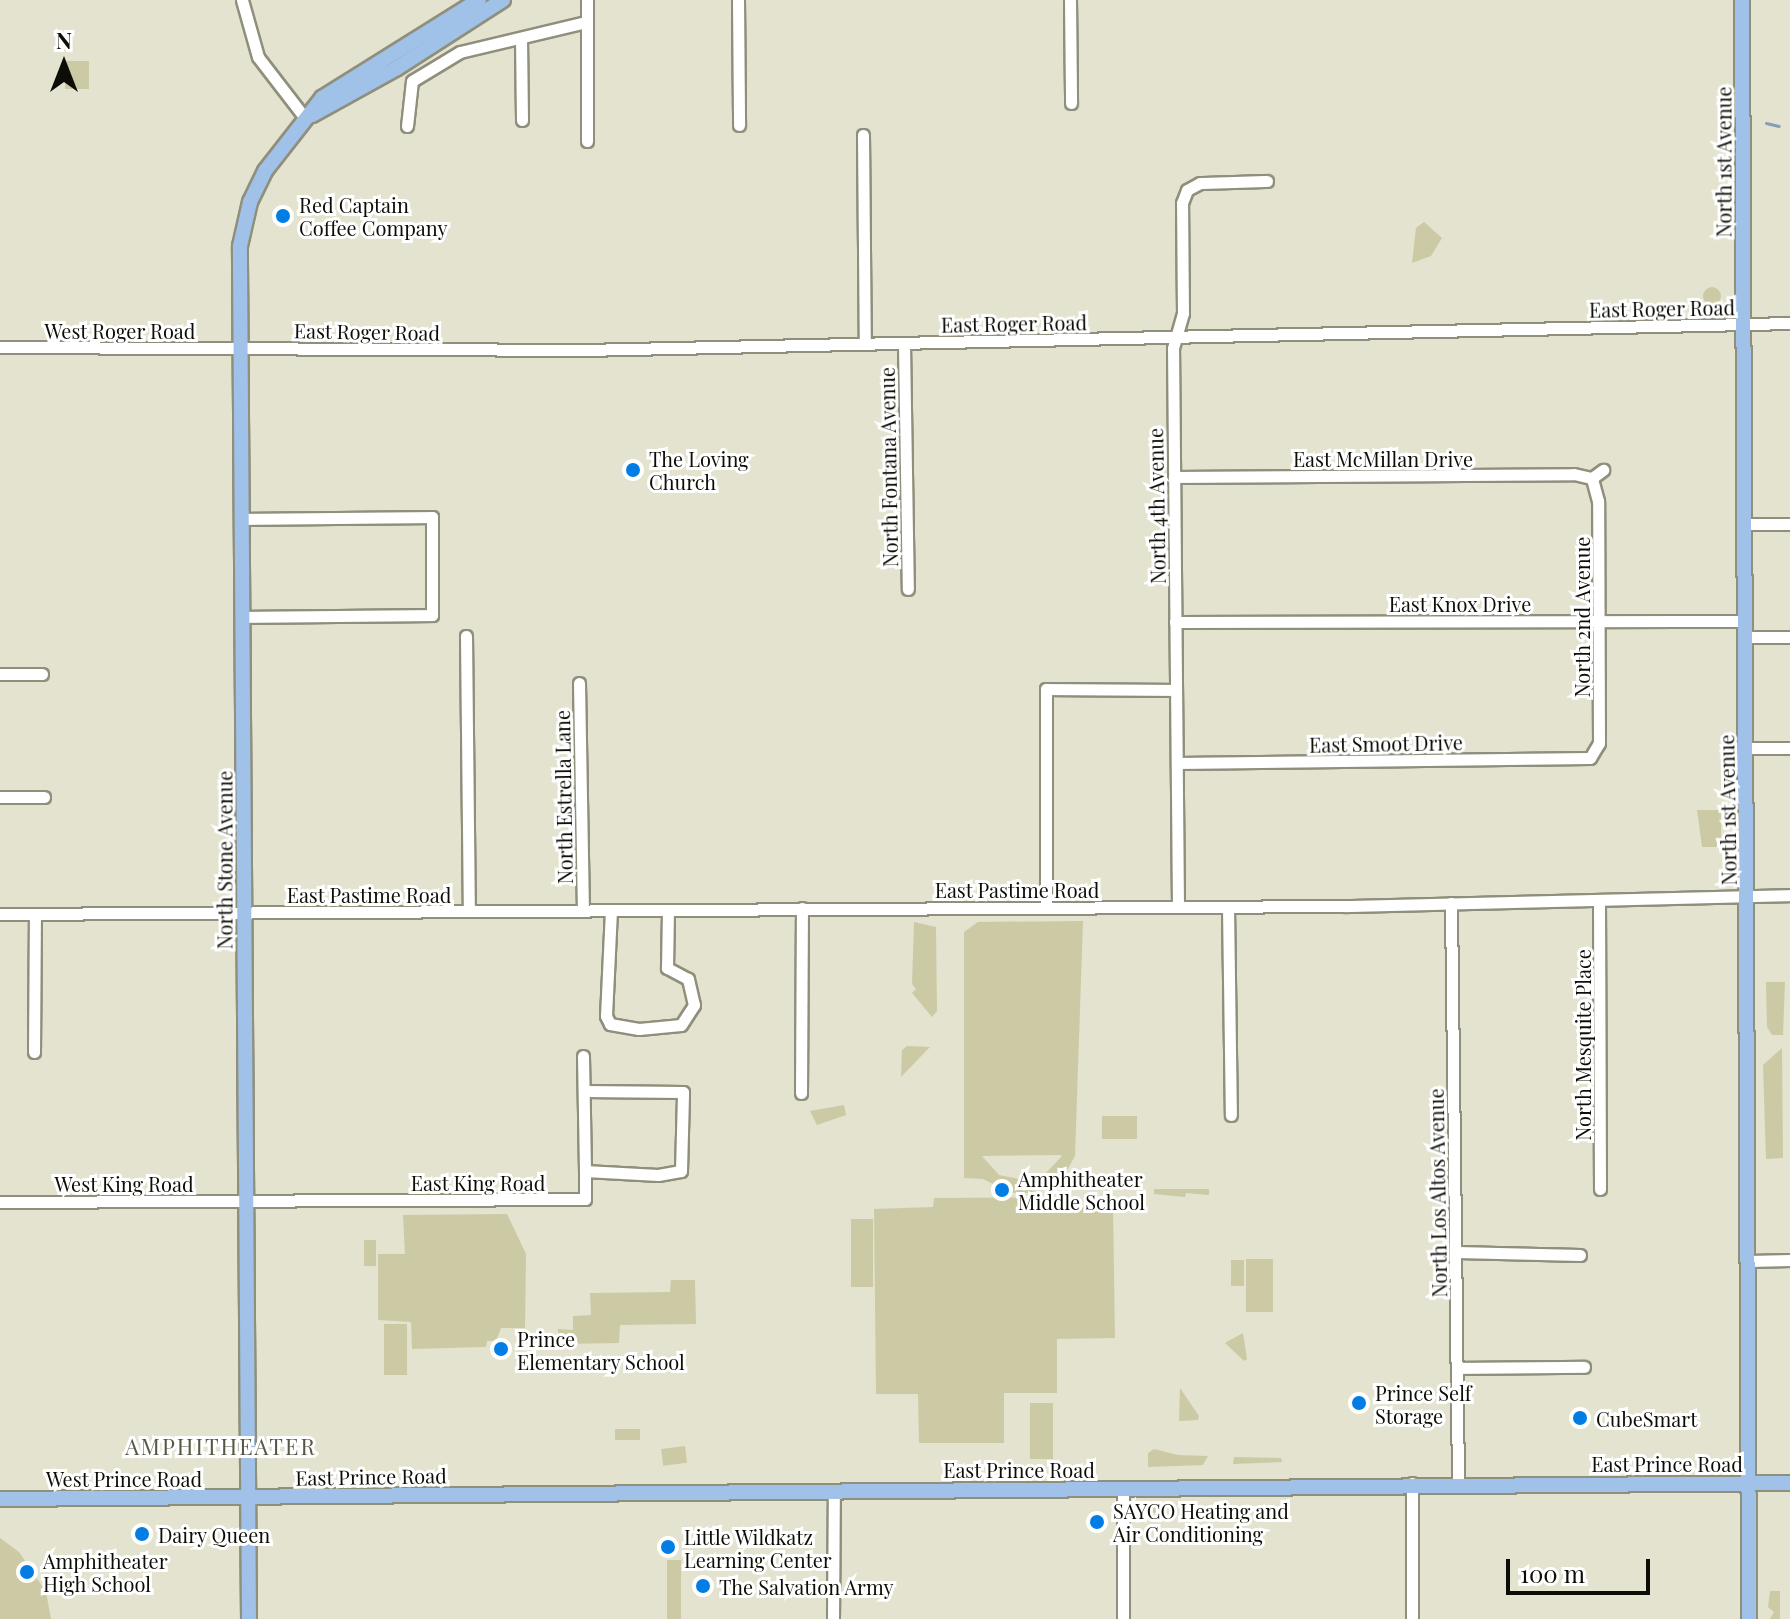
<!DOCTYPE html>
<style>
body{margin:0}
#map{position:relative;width:1790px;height:1619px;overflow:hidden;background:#e3e3d0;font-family:"Playfair Display",serif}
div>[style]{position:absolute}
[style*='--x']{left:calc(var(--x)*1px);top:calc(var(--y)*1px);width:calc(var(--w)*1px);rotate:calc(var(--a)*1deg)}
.green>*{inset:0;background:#cbcaa5;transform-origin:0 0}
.round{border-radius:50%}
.stream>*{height:3px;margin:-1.5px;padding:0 1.5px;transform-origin:1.5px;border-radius:1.5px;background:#849db9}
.roads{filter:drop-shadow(2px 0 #8f8f7c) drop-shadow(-2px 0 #8f8f7c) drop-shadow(0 2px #8f8f7c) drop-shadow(0 -2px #8f8f7c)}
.minor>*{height:11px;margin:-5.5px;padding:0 5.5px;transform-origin:5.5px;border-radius:5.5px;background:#fff}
.major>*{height:14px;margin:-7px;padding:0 7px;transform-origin:7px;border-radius:7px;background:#a0c1e8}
.dots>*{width:22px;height:22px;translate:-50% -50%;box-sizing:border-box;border:4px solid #fff;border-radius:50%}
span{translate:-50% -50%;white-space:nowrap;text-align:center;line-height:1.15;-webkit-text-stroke:6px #fff;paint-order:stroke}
.street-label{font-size:20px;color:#0d0d07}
.poi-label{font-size:20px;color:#0d0d07}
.left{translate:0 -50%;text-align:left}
.neighbourhood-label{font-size:22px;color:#575746;letter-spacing:2px}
.north{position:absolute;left:24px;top:24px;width:80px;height:80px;-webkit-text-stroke:6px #fff;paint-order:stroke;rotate:0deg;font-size:22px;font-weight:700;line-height:32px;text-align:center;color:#0d0d07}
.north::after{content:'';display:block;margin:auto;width:28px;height:36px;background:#0d0d07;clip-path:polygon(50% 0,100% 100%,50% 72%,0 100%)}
.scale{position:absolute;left:1506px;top:1559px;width:144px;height:36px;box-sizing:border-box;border:4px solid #0d0d07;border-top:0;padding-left:10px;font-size:24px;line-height:28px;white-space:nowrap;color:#0d0d07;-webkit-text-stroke:6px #fff;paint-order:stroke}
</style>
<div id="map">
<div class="green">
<i style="left:65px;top:61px;width:24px;height:28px"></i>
<i style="clip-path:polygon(1424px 222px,1442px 238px,1431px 256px,1412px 263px,1416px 228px)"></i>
<i class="round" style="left:1703px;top:287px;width:18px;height:18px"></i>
<i style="clip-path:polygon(1697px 810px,1721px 810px,1721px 847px,1702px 847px)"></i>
<i style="clip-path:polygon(evenodd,1083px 921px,1075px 1156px,1065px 1174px,1031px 1193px,1011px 1193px,983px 1179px,964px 1178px,964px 932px,978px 922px,1083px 921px,982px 1156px,1061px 1155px,1062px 1156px,1044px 1175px,1029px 1181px,999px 1175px,982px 1156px)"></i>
<i style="clip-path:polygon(914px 922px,936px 927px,937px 1011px,932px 1017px,912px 993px,916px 989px,912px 984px)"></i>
<i style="clip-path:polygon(1766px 982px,1785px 982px,1783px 1035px,1772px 1035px,1767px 1027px)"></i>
<i style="clip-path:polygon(907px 1046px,930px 1047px,901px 1077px,902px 1050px)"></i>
<i style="clip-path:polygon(1782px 1048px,1783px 1158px,1766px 1159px,1763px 1065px)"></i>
<i style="clip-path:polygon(844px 1105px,846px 1115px,817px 1125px,810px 1111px)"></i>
<i style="left:1102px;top:1116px;width:35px;height:23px"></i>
<i style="clip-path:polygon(1154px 1189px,1209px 1189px,1209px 1195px,1186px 1193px,1185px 1197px,1154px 1194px)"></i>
<i style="clip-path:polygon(1077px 1197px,1078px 1207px,1113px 1208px,1115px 1338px,1057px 1339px,1057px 1393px,1004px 1393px,1004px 1443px,919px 1443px,918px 1394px,876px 1394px,874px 1209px,933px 1207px,934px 1198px)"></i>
<i style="clip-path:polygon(507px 1214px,526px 1254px,525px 1328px,501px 1328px,496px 1341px,487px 1341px,486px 1347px,412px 1349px,411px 1322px,378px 1320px,378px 1254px,405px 1254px,403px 1215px)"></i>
<i style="left:851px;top:1219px;width:22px;height:68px"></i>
<i style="left:364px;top:1240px;width:12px;height:26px"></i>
<i style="left:1246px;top:1259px;width:27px;height:53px"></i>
<i style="left:1231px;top:1260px;width:13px;height:26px"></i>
<i style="clip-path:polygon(671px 1280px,695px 1280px,696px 1324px,620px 1325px,619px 1343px,558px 1344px,558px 1329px,573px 1330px,573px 1316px,591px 1315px,590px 1293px,670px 1292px)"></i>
<i style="left:384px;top:1324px;width:23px;height:51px"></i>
<i style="clip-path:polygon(1243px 1333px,1247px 1359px,1244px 1361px,1225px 1343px)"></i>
<i style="clip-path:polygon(1180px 1388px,1199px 1416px,1198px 1420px,1179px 1421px)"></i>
<i style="left:1030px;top:1403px;width:23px;height:56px"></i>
<i style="left:615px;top:1429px;width:25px;height:11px"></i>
<i style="left:685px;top:1446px;width:17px;height:24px;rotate:83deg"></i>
<i style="clip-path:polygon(1154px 1449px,1178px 1455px,1208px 1456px,1203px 1465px,1148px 1467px,1148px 1453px)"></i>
<i style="clip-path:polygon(1234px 1457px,1281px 1458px,1282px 1462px,1233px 1464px)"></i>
<i style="left:1167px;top:1504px;width:10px;height:27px;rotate:96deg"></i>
<i style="clip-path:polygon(0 1538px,19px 1552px,46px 1592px,51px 1619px,0 1619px)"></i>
<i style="left:667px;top:1560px;width:14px;height:59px"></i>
<i style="clip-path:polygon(1770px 1591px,1780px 1591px,1780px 1619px,1770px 1619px,1774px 1612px,1768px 1607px)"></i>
</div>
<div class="stream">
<i style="--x:1766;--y:123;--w:13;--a:13"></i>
</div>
<div class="roads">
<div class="minor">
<i style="--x:242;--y:0;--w:59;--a:74.3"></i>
<i style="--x:258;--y:57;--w:77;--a:52.4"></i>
<i style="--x:587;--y:0;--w:141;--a:90"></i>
<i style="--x:738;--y:0;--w:125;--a:89.5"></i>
<i style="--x:1070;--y:0;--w:103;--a:89.4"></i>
<i style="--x:521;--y:38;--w:82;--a:89.3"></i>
<i style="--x:407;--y:126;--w:45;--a:-83.7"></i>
<i style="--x:412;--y:81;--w:56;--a:-31.1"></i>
<i style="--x:460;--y:52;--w:130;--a:-13.4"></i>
<i style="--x:863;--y:135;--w:209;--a:89.5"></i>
<i style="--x:904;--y:344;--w:245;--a:89.1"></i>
<i style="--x:0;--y:347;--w:584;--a:0.29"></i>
<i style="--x:584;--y:350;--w:1206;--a:-1.28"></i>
<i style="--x:1174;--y:477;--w:400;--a:-0.4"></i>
<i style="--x:1574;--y:474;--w:18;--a:13"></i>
<i style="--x:1592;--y:478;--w:14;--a:-36"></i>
<i style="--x:1743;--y:524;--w:47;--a:0"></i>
<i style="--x:241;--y:617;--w:191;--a:-0.6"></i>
<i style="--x:432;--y:615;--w:98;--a:-90"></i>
<i style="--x:432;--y:517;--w:191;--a:179.4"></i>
<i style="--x:1175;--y:622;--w:569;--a:-0.1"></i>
<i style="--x:466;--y:636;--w:275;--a:89.4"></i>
<i style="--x:1745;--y:637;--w:45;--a:0"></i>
<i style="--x:0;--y:674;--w:42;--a:0"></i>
<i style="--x:579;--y:683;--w:227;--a:89"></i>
<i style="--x:1745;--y:748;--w:45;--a:0"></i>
<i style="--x:1177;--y:763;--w:413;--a:-0.7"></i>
<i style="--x:1590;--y:758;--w:17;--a:-59"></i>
<i style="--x:1599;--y:743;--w:242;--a:-90.2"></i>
<i style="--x:1598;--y:501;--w:24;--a:-105"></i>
<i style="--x:0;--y:797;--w:44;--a:0"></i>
<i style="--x:1599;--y:901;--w:288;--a:89.8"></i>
<i style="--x:1451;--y:903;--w:580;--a:89.31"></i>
<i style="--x:1178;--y:906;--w:558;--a:-90.51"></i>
<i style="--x:1173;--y:348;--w:36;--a:-74"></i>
<i style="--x:1183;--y:313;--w:110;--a:-90.5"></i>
<i style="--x:1182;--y:203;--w:14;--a:-69"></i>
<i style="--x:1187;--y:190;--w:15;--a:-28"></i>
<i style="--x:1200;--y:183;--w:67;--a:-1.7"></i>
<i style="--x:1046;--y:907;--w:218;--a:-90"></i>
<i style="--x:1046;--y:689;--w:130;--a:0.4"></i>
<i style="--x:1228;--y:907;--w:208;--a:89.2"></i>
<i style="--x:611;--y:910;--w:106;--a:92.7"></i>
<i style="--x:606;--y:1016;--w:9;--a:63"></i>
<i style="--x:610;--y:1024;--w:29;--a:10"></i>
<i style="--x:639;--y:1029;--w:42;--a:-5.4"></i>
<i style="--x:681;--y:1025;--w:24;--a:-57"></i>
<i style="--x:694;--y:1005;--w:27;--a:-103"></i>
<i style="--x:688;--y:979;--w:24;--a:-152"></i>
<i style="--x:667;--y:968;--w:58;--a:-89"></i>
<i style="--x:0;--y:914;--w:1346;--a:-0.34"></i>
<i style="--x:1346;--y:906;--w:444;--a:-1.4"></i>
<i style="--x:34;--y:1052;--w:138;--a:-89.6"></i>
<i style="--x:583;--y:1056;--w:115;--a:89"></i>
<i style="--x:801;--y:1093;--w:185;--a:-89.7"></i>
<i style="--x:0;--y:1202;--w:585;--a:-0.29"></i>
<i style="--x:585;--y:1199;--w:28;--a:-90"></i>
<i style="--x:585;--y:1171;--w:73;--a:3.1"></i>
<i style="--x:658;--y:1175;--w:23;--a:-10"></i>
<i style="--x:681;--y:1171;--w:79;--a:-88.5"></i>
<i style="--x:683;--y:1092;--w:99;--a:-179.4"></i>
<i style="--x:1457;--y:1252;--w:123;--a:1.4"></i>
<i style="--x:1749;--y:1261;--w:41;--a:-1.4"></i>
<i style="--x:1457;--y:1368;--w:127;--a:-0.5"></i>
<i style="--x:1412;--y:1483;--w:136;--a:90"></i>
<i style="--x:1123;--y:1489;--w:130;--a:90"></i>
<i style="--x:833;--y:1619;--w:129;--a:-89.6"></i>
</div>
<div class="major">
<i style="--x:1742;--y:0;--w:1619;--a:89.75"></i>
<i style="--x:312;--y:115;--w:97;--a:-28.9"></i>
<i style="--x:397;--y:68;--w:126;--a:-32.7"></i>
<i style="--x:0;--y:1499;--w:1790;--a:-0.51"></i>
<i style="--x:249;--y:1619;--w:1373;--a:-90.38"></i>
<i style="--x:240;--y:246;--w:45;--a:-77.2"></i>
<i style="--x:250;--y:202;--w:34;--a:-64"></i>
<i style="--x:265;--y:171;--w:93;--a:-52"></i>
<i style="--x:322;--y:98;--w:185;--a:-32"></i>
</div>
</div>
<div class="dots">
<i style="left:283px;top:216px;background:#017de4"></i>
<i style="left:633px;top:470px;background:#017de4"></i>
<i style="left:1002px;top:1190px;background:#017de4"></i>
<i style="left:501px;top:1349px;background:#017de4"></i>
<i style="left:1359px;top:1403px;background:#017de4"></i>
<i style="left:1580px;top:1418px;background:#017de4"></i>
<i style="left:1097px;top:1522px;background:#017de4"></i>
<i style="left:142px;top:1534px;background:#017de4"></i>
<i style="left:668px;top:1547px;background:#017de4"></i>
<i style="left:27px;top:1572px;background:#017de4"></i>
<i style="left:703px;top:1586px;background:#017de4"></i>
</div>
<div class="street-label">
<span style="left:1723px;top:162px;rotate:-90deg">North 1st Avenue</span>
<span style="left:1662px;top:308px;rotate:-1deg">East Roger Road</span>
<span style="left:1014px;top:323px;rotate:-1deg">East Roger Road</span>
<span style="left:120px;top:330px">West Roger Road</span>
<span style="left:367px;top:331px;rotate:1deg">East Roger Road</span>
<span style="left:1383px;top:458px">East McMillan Drive</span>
<span style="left:888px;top:467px;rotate:-91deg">North Fontana Avenue</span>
<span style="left:1156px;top:506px;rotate:-91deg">North 4th Avenue</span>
<span style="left:1460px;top:603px">East Knox Drive</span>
<span style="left:1581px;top:617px;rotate:-90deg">North 2nd Avenue</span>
<span style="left:1386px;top:743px;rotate:-1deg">East Smoot Drive</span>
<span style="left:563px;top:797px;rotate:-91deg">North Estrella Lane</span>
<span style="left:1727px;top:810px;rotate:-91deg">North 1st Avenue</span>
<span style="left:224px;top:860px;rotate:-90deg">North Stone Avenue</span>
<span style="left:1017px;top:889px">East Pastime Road</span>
<span style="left:369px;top:894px">East Pastime Road</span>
<span style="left:1582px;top:1045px;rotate:-90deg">North Mesquite Place</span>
<span style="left:478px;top:1182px">East King Road</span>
<span style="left:124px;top:1183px">West King Road</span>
<span style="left:1437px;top:1193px;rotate:-91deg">North Los Altos Avenue</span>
<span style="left:1667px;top:1463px">East Prince Road</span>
<span style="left:1019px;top:1469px">East Prince Road</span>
<span style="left:371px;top:1476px;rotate:-1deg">East Prince Road</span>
<span style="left:124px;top:1478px">West Prince Road</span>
</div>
<div class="poi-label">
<span class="left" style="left:299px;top:216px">Red Captain<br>Coffee Company</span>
<span class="left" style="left:649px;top:470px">The Loving<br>Church</span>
<span class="left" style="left:1018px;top:1190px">Amphitheater<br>Middle School</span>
<span class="left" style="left:517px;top:1350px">Prince<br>Elementary School</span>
<span class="left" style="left:1375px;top:1404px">Prince Self<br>Storage</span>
<span class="left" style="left:1596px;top:1418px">CubeSmart</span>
<span class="left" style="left:1113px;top:1522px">SAYCO Heating and<br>Air Conditioning</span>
<span class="left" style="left:158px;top:1534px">Dairy Queen</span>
<span class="left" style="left:684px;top:1548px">Little Wildkatz<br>Learning Center</span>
<span class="left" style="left:43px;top:1572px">Amphitheater<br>High School</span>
<span class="left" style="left:719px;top:1586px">The Salvation Army</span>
</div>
<div class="neighbourhood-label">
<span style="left:221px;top:1447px">AMPHITHEATER</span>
</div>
<div class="north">N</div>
<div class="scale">100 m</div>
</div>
